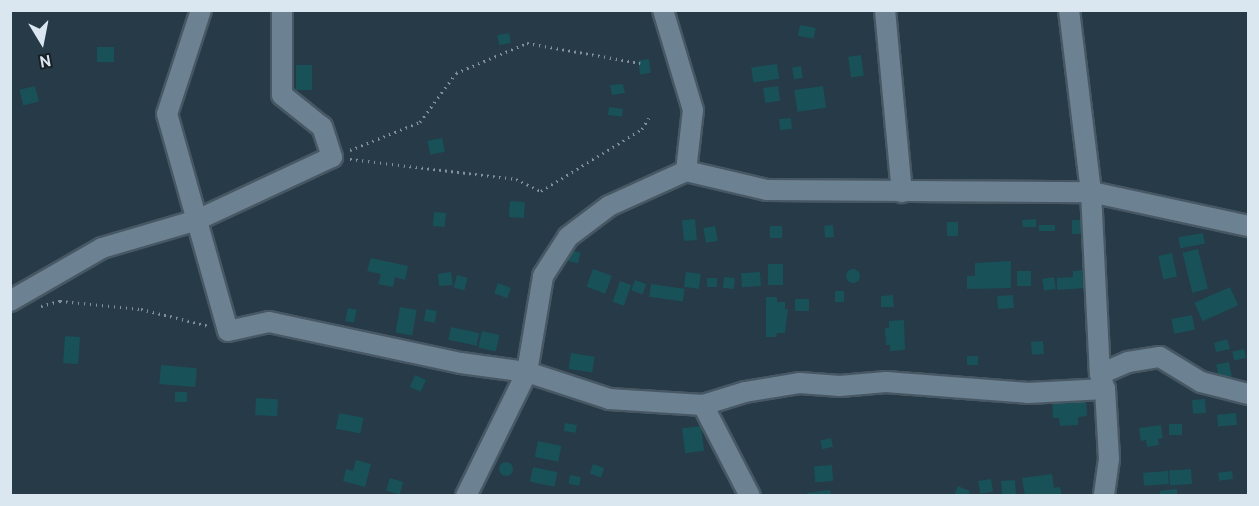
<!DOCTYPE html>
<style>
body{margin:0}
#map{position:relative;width:1259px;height:506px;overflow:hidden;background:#263a48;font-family:Overpass,sans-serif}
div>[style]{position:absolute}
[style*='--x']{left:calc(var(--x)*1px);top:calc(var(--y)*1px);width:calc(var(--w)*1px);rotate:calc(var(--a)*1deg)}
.building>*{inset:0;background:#195159;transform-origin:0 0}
.round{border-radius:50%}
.path>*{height:3px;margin-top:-1.5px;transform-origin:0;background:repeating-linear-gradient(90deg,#80909c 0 1.5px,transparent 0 6px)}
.roads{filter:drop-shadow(2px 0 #475864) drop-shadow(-2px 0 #475864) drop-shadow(0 2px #475864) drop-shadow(0 -2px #475864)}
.minor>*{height:20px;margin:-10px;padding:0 10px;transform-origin:10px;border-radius:10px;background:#6c8292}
span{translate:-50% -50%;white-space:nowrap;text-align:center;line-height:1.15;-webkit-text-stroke:6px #172026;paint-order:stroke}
.frame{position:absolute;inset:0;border:12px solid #dbe7f0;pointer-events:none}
.north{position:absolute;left:12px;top:12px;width:60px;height:60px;-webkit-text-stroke:4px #172026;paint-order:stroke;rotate:170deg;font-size:16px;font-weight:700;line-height:24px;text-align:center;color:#dbe7f0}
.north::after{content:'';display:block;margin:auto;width:21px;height:27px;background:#dbe7f0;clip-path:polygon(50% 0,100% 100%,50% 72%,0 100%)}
</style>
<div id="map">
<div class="building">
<i style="left:800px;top:25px;width:16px;height:11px;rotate:11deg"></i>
<i style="left:509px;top:33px;width:10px;height:12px;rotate:79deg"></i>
<i style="left:97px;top:47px;width:17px;height:15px"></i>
<i style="left:861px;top:55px;width:21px;height:13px;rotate:82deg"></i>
<i style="left:649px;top:59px;width:14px;height:11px;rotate:82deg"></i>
<i style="left:777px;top:64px;width:15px;height:26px;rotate:82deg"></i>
<i style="left:296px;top:65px;width:16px;height:25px"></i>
<i style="left:801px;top:66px;width:12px;height:9px;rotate:81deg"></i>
<i style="clip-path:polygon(623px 84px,625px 93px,612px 95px,610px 85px)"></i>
<i style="left:35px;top:86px;width:16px;height:16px;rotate:76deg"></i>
<i style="left:778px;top:86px;width:15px;height:15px;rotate:82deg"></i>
<i style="left:823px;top:86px;width:22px;height:29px;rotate:82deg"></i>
<i style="left:609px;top:107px;width:14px;height:8px;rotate:8deg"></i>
<i style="left:791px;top:118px;width:11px;height:12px;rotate:85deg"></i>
<i style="left:442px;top:138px;width:14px;height:15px;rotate:78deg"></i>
<i style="left:510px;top:201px;width:15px;height:16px;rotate:4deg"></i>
<i style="left:434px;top:212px;width:12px;height:14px;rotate:5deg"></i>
<i style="left:695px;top:219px;width:21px;height:13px;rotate:85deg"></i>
<i style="clip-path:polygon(1036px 219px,1036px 227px,1023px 227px,1022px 220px)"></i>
<i style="left:1085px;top:220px;width:14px;height:13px;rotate:90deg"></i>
<i style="left:947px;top:222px;width:11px;height:14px"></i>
<i style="left:833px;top:225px;width:12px;height:9px;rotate:85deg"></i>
<i style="left:1039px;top:225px;width:16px;height:6px"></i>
<i style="left:715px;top:226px;width:15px;height:12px;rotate:79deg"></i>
<i style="left:770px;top:226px;width:12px;height:12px"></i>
<i style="left:1203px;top:233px;width:11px;height:25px;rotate:80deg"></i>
<i style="left:1198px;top:249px;width:41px;height:16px;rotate:76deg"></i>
<i style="left:570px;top:250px;width:11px;height:11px;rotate:15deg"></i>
<i style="left:1172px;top:253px;width:24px;height:14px;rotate:78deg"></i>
<i style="clip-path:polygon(371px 258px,408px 266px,405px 280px,395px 277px,393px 287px,378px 284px,381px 274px,367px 271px)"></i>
<i style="clip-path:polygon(1011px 261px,1011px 288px,967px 289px,967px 276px,975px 276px,975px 263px)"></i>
<i style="left:768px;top:264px;width:15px;height:21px"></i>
<i style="left:593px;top:269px;width:20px;height:19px;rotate:20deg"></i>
<i class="round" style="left:846px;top:269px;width:14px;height:14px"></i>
<i style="clip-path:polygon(1084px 270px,1085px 288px,1057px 290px,1057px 278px,1073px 277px,1073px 271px)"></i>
<i style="left:1017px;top:271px;width:14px;height:15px"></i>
<i style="clip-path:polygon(451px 272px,453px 285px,439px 286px,438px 274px)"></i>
<i style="left:686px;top:272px;width:15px;height:15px;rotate:8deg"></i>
<i style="left:760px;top:272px;width:14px;height:19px;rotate:86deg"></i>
<i style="left:457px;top:275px;width:11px;height:13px;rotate:15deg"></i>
<i style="left:724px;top:277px;width:11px;height:11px;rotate:5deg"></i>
<i style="left:1054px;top:277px;width:12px;height:12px;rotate:81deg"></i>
<i style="left:717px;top:278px;width:9px;height:10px;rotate:90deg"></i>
<i style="left:635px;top:280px;width:12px;height:11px;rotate:20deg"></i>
<i style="left:620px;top:281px;width:12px;height:22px;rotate:20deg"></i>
<i style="left:498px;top:283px;width:14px;height:11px;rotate:21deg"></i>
<i style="left:651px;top:284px;width:34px;height:13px;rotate:8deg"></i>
<i style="left:1230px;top:287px;width:20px;height:39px;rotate:66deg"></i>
<i style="left:835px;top:291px;width:9px;height:11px"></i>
<i style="clip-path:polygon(893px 295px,894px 307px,881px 307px,881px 296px)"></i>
<i style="left:1013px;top:295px;width:13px;height:16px;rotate:86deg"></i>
<i style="clip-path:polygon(766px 297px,777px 297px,777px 302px,785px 302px,785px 309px,788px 309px,785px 333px,777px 333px,776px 337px,766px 337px)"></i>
<i style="left:809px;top:299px;width:12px;height:14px;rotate:90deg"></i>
<i style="left:400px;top:307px;width:17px;height:26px;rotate:10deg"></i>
<i style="left:348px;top:308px;width:9px;height:13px;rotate:13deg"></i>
<i style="left:426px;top:309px;width:11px;height:12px;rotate:10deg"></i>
<i style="left:1192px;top:315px;width:15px;height:21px;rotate:79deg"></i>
<i style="clip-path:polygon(904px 320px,905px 350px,890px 351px,890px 345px,886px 345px,885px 328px,889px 328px,889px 321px)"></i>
<i style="left:451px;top:327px;width:29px;height:13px;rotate:12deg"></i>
<i style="left:482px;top:331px;width:18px;height:17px;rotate:13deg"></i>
<i style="left:65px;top:336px;width:15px;height:27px;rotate:4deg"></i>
<i style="clip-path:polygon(1227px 339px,1230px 349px,1216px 352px,1214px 343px)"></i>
<i style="left:1043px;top:341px;width:13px;height:12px;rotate:86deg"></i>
<i style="left:1244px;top:349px;width:9px;height:12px;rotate:77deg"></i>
<i style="left:571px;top:353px;width:24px;height:16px;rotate:9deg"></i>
<i style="left:978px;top:356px;width:9px;height:11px;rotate:90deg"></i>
<i style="left:1229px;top:362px;width:15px;height:13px;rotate:79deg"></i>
<i style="left:161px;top:365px;width:36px;height:19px;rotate:5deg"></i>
<i style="left:415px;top:375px;width:12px;height:13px;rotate:24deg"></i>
<i style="left:187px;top:392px;width:10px;height:12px;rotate:90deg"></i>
<i style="clip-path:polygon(1086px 397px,1087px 416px,1078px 417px,1078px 425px,1060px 426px,1059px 418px,1053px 418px,1052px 399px)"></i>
<i style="left:256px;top:398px;width:22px;height:17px;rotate:3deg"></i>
<i style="left:1205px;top:399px;width:14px;height:13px;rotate:86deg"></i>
<i style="left:339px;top:413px;width:25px;height:16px;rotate:11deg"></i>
<i style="left:1236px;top:413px;width:12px;height:19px;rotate:85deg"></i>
<i style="left:565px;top:423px;width:12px;height:8px;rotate:9deg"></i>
<i style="left:1182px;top:424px;width:11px;height:13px;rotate:90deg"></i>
<i style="clip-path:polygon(1161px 425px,1163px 438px,1158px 439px,1159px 445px,1147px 447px,1146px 440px,1141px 441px,1139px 428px)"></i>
<i style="left:701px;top:426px;width:25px;height:19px;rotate:83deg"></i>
<i style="left:831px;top:438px;width:9px;height:11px;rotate:77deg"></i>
<i style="left:538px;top:441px;width:24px;height:16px;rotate:12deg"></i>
<i style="clip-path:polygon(356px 460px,371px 464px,365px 487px,343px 481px,346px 469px,353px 471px)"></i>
<i class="round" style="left:499px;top:462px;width:14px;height:14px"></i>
<i style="left:593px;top:464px;width:12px;height:10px;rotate:20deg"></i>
<i style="left:832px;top:465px;width:16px;height:18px;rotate:86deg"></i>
<i style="left:533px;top:467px;width:25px;height:15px;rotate:12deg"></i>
<i style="left:1191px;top:469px;width:15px;height:22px;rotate:86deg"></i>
<i style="left:1168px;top:471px;width:13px;height:25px;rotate:86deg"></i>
<i style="left:1232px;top:471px;width:8px;height:14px;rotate:83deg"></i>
<i style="clip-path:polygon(1052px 474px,1054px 488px,1060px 487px,1062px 496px,1025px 496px,1022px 478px)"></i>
<i style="left:570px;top:475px;width:11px;height:9px;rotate:10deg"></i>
<i style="left:390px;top:478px;width:14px;height:13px;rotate:17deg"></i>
<i style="left:991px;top:479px;width:13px;height:13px;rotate:81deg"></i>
<i style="left:1015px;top:480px;width:14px;height:14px;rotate:86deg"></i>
<i style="clip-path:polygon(958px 486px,970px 491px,968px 496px,954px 496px)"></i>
<i style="clip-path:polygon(1177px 489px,1177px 496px,1160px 496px,1160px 491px)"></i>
<i style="clip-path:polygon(830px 490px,831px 496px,807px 496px,807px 493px)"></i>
</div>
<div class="path">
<i style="--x:350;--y:150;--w:75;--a:-21.8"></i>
<i style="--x:420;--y:122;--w:61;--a:-53.7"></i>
<i style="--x:456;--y:73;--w:77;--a:-22.9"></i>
<i style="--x:527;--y:43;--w:115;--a:10"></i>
<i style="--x:350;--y:159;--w:167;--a:6.9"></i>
<i style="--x:516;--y:179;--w:28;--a:26"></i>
<i style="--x:541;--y:191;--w:119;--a:-31.5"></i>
<i style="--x:642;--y:129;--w:13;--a:-58"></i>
<i style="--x:41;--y:306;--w:20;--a:-15"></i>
<i style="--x:60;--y:301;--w:81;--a:5.6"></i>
<i style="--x:141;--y:309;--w:70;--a:14"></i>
</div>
<div class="roads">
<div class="minor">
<i style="--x:201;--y:10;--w:109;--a:108.1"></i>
<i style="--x:167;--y:114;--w:225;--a:74.3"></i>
<i style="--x:228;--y:331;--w:42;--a:-12.4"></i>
<i style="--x:269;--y:322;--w:196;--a:12.1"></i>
<i style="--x:461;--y:363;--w:67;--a:7.8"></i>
<i style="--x:527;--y:372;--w:86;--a:18.2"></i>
<i style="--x:609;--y:399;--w:94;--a:3.7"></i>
<i style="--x:703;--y:405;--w:44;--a:-17.2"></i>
<i style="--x:745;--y:392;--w:56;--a:-9.3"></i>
<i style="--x:800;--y:383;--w:40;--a:4.3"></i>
<i style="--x:840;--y:386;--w:46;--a:-5"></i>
<i style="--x:886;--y:382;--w:142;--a:4.4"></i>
<i style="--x:1028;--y:393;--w:77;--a:-3"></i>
<i style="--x:885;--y:10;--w:183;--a:84.7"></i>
<i style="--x:1069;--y:10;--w:183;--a:83.1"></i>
<i style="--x:1091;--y:192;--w:182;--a:87.2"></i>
<i style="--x:1100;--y:374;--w:16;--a:72"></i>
<i style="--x:1105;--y:389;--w:70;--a:86.7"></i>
<i style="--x:1109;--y:459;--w:37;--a:98"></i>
<i style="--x:686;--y:171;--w:83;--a:13.2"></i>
<i style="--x:767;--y:190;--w:324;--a:0.4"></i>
<i style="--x:1091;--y:192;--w:161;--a:12.2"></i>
<i style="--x:10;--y:301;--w:106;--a:-29.9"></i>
<i style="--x:102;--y:248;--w:99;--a:-16.4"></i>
<i style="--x:197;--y:220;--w:149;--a:-25"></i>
<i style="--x:332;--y:157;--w:32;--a:-108"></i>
<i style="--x:322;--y:127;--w:51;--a:-141.3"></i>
<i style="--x:282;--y:95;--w:85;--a:-90"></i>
<i style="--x:1100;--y:374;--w:30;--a:-23"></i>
<i style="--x:1128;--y:362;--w:32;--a:-9"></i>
<i style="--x:1160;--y:357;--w:48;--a:31.4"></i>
<i style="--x:1201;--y:382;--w:49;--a:14.3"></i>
<i style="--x:703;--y:405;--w:102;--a:62.7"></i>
<i style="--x:466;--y:496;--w:138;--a:-63.8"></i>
<i style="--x:527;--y:372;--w:97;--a:-80.5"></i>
<i style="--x:543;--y:276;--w:46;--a:-57.3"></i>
<i style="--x:568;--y:237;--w:51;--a:-37.1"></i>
<i style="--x:609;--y:206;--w:85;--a:-24.4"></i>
<i style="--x:686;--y:171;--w:61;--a:-83.5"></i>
<i style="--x:693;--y:110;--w:104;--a:-106.7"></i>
</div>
</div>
<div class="frame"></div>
<div class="north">N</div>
</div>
